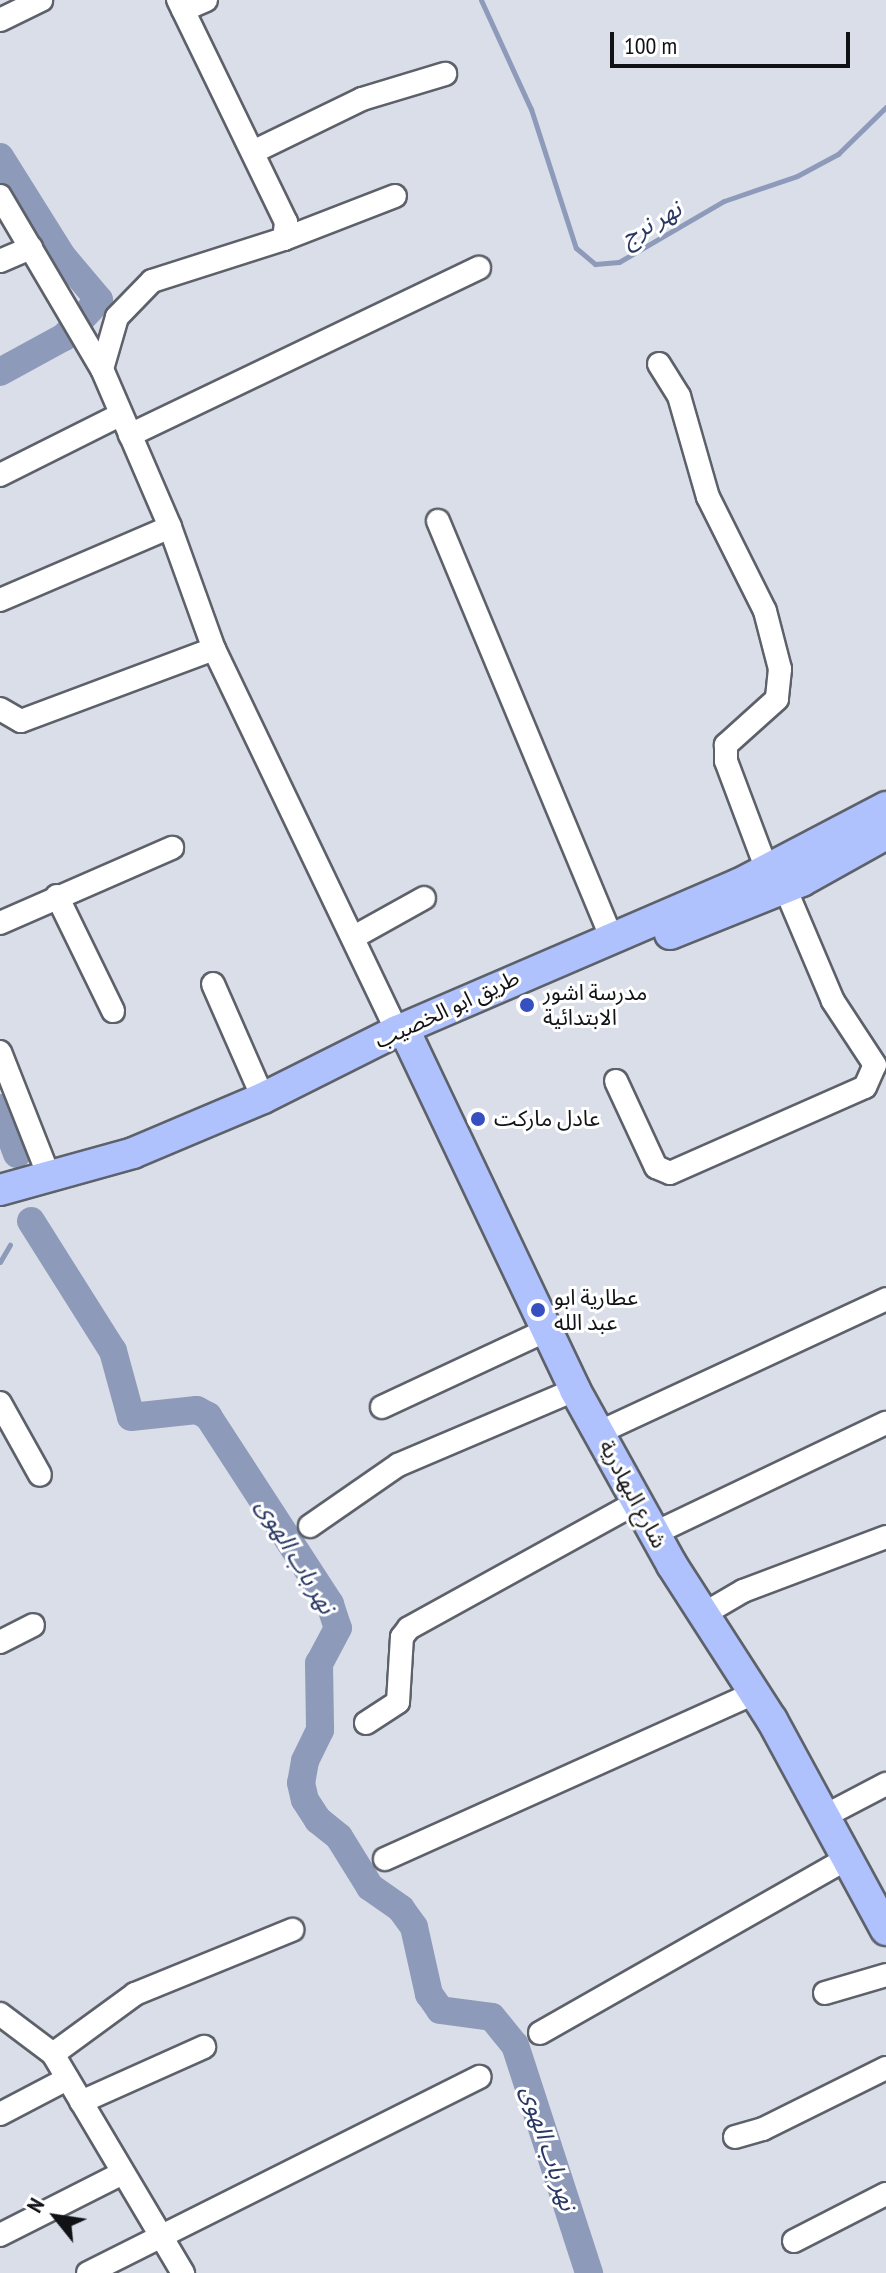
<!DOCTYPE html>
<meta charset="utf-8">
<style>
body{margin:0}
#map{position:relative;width:886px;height:2273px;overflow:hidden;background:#dadee9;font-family:"PT Sans Narrow","Noto Sans Arabic",sans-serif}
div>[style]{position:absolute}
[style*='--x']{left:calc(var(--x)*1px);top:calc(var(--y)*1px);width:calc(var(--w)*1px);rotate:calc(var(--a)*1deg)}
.stream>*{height:5px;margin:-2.5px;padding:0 2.5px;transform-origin:2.5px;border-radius:2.5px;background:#8e9aba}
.river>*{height:28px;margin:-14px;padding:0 14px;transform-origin:14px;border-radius:14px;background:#8e9aba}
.roads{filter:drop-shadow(2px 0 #5d616a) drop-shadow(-2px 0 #5d616a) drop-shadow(0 2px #5d616a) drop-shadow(0 -2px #5d616a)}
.minor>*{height:22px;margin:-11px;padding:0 11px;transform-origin:11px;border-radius:11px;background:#fff}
.major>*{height:30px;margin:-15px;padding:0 15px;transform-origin:15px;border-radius:15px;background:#afc2fd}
.dots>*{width:22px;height:22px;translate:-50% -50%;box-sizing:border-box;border:4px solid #fff;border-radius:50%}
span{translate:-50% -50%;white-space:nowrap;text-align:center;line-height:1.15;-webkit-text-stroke:6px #fff;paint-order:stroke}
.poi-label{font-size:22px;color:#111216}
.left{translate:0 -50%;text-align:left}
.street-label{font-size:22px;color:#111216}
.water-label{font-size:24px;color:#293763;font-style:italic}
.north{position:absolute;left:16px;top:2177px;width:80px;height:80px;-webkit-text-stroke:6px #fff;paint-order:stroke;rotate:300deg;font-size:22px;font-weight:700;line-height:32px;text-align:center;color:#111216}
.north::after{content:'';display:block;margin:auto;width:28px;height:36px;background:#111216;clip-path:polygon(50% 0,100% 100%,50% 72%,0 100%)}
.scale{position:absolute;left:610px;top:32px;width:240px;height:36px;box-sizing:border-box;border:4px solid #111216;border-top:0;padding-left:10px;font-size:24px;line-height:28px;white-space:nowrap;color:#111216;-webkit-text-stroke:6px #fff;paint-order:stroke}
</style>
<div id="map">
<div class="stream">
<i style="--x:481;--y:0;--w:120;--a:65.4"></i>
<i style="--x:531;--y:109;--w:146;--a:72.1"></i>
<i style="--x:576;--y:248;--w:25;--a:40"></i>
<i style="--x:595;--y:264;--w:24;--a:-5"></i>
<i style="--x:619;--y:262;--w:121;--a:-30.2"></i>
<i style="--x:724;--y:201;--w:77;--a:-18.9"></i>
<i style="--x:797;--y:176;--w:47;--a:-28.2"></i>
<i style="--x:838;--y:154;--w:67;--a:-44.4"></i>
<i style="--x:0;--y:1262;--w:20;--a:-60"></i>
</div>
<div class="river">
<i style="--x:0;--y:157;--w:117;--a:57.9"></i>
<i style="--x:62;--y:256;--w:57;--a:49.9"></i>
<i style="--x:99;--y:300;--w:51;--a:133.4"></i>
<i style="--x:64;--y:337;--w:73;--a:151.3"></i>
<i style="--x:0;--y:1108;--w:49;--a:69.7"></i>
<i style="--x:31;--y:1221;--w:154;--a:57.8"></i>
<i style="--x:113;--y:1351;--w:68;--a:74.7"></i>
<i style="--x:131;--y:1417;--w:66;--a:-6.1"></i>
<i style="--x:197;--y:1410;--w:13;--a:29"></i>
<i style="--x:208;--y:1416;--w:224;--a:57"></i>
<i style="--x:330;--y:1604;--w:25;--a:72"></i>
<i style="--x:338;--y:1628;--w:40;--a:118"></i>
<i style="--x:319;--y:1663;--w:67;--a:89.1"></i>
<i style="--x:320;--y:1730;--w:34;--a:116"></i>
<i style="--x:305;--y:1761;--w:22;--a:100"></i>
<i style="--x:301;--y:1783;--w:17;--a:77"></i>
<i style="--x:305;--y:1800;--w:24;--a:57"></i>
<i style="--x:318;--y:1820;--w:27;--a:39"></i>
<i style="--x:339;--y:1837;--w:59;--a:58.2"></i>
<i style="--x:370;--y:1887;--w:38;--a:35"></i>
<i style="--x:401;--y:1909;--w:22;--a:54"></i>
<i style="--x:414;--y:1927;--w:69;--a:77.4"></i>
<i style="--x:429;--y:1994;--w:19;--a:55"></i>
<i style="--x:440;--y:2010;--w:52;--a:7.7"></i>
<i style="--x:492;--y:2017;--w:36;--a:51"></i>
<i style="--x:515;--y:2045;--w:240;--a:72"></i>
</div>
<div class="roads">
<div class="minor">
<i style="--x:183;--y:10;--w:25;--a:-23"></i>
<i style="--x:0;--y:20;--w:46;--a:-26"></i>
<i style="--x:253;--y:152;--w:121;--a:-25.9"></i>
<i style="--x:362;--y:99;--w:87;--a:-16.8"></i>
<i style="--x:0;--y:196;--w:201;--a:59.5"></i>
<i style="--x:102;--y:369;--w:172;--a:66.7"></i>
<i style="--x:170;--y:527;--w:130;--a:70.2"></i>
<i style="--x:214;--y:649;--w:424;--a:64.4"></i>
<i style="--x:284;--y:239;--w:119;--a:-21.2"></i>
<i style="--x:0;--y:261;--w:34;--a:-23"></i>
<i style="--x:659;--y:364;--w:38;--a:58"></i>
<i style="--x:679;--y:396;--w:105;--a:74"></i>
<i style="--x:708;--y:497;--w:127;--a:63.4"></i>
<i style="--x:765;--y:611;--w:60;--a:75.5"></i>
<i style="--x:780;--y:669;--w:30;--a:96"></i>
<i style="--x:777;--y:699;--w:69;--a:138"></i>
<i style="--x:726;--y:745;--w:16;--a:90"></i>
<i style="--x:726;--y:761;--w:116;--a:69.4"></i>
<i style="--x:102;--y:369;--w:54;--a:-73.9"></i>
<i style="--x:117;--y:317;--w:50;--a:-45.8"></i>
<i style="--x:152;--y:281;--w:139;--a:-17.7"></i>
<i style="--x:284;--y:239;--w:17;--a:-83"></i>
<i style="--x:286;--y:222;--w:247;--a:-115.9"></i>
<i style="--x:130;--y:435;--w:387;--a:-25.6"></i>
<i style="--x:0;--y:475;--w:134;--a:-26.6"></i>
<i style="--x:438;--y:521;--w:450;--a:67.4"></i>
<i style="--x:0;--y:600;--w:185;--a:-23.2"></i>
<i style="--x:0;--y:709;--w:24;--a:30"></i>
<i style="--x:21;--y:721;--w:206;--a:-20.5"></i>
<i style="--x:57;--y:896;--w:128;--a:64"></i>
<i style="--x:0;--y:923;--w:188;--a:-23.6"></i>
<i style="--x:354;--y:937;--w:80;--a:-29.1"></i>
<i style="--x:213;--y:984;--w:124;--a:66.3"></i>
<i style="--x:0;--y:1052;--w:136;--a:68.5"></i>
<i style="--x:616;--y:1081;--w:95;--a:65.1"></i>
<i style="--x:656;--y:1167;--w:15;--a:23"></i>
<i style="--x:670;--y:1173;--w:213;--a:-23.8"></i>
<i style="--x:865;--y:1087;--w:24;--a:-66"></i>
<i style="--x:875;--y:1065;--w:77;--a:-123.3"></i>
<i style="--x:833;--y:1001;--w:123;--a:-113"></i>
<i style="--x:0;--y:1403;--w:82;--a:60.9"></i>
<i style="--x:382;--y:1407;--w:180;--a:-25"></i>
<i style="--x:600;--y:1432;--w:315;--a:-24.9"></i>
<i style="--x:310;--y:1526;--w:107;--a:-34.7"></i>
<i style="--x:398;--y:1465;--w:192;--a:-23"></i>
<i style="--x:655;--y:1533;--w:256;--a:-25.5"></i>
<i style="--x:702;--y:1615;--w:48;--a:-30.3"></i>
<i style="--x:743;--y:1591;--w:153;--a:-20.7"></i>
<i style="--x:0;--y:1642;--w:37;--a:-27"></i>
<i style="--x:366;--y:1723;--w:38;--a:-33"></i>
<i style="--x:398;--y:1702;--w:65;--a:-86.5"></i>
<i style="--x:402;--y:1637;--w:11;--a:-52"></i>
<i style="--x:409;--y:1628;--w:260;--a:-28.9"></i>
<i style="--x:825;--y:1816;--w:69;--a:-27.7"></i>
<i style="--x:385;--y:1859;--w:405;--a:-24.2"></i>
<i style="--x:825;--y:1993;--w:64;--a:-16.4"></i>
<i style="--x:0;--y:2014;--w:66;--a:37"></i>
<i style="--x:53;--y:2054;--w:255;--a:59.3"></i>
<i style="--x:540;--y:2033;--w:354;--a:-29.6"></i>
<i style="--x:53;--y:2054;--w:102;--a:-36.2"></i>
<i style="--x:135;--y:1994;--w:170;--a:-22.2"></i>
<i style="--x:81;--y:2102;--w:135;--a:-24.1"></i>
<i style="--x:0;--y:2114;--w:76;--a:-27.6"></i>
<i style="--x:735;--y:2137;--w:29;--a:-16"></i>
<i style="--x:763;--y:2129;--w:137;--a:-26.4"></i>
<i style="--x:0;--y:2235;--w:136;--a:-26.8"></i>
<i style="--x:794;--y:2241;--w:103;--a:-27.1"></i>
<i style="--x:88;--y:2273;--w:438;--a:-26.6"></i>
</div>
<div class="major">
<i style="--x:670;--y:934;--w:142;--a:-21.9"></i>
<i style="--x:802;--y:881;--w:96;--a:-29.2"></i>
<i style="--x:410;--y:1042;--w:385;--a:64.6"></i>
<i style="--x:575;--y:1390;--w:200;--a:61"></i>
<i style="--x:672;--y:1565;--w:184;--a:57.2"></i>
<i style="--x:772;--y:1720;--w:239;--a:61.5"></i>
<i style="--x:0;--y:1190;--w:138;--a:-15.5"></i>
<i style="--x:133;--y:1153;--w:141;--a:-22.9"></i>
<i style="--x:263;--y:1098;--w:150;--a:-26.6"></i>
<i style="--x:397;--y:1031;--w:372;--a:-23.3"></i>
<i style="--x:739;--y:884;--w:166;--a:-27.6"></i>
</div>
</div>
<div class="dots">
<i style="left:527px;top:1005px;background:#364fc1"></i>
<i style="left:478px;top:1119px;background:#364fc1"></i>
<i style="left:538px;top:1310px;background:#364fc1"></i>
</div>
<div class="poi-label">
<span class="left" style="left:543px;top:1005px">مدرسة اشور<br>الابتدائية</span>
<span class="left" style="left:494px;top:1119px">عادل ماركت</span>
<span class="left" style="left:554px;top:1310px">عطارية ابو<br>عبد الله</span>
</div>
<div class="street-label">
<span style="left:447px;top:1009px;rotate:-25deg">طريق ابو الخصيب</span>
<span style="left:633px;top:1494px;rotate:62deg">شارع البهادرية</span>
</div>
<div class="water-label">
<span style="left:651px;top:223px;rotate:-30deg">نهر نرج</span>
<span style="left:296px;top:1556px;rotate:59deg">نهر باب الهوى</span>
<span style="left:549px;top:2148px;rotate:72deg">نهر باب الهوى</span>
</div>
<div class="north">N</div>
<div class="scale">100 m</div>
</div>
